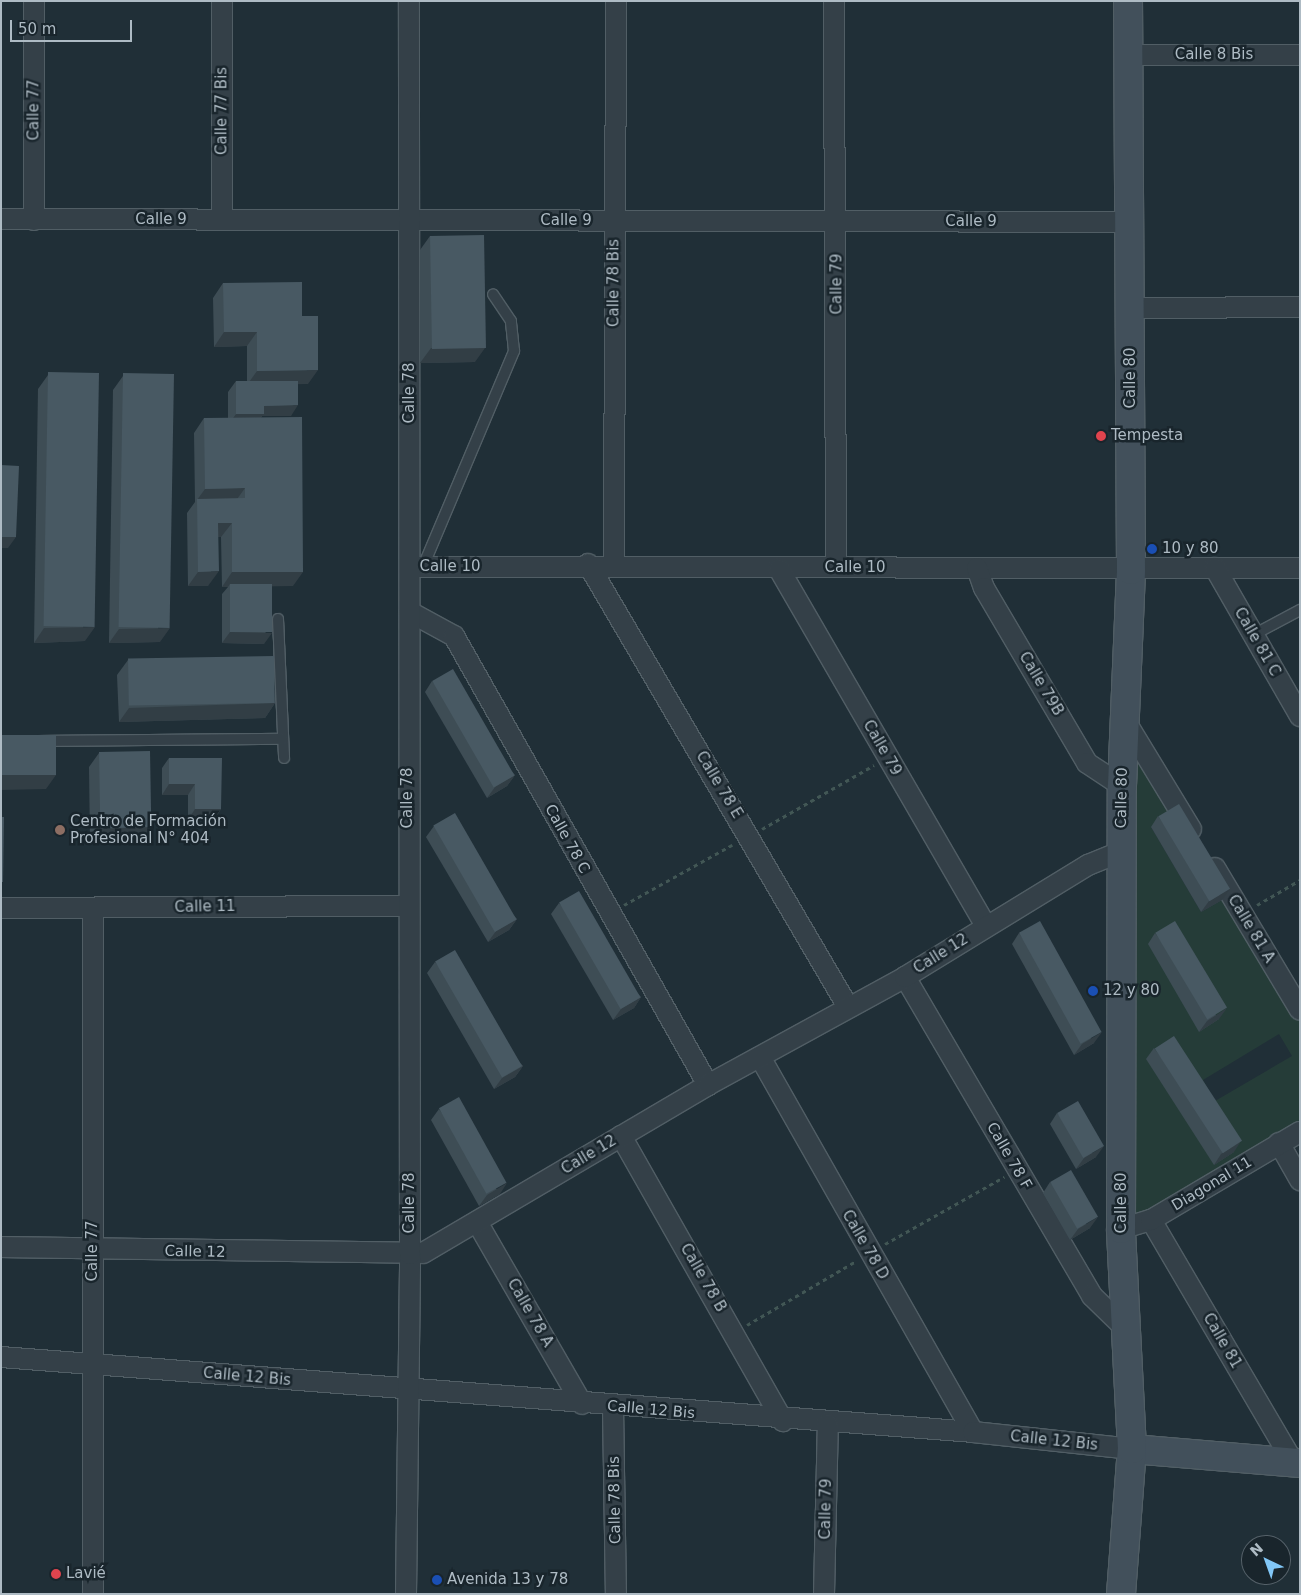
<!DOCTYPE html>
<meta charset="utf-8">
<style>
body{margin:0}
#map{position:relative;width:1301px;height:1595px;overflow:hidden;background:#202f37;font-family:"DejaVu Sans",sans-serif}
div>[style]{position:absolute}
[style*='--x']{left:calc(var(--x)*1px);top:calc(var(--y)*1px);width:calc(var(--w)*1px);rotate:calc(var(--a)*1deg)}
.green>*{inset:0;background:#253c38}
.path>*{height:3px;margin-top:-1.5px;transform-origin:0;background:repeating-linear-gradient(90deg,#425755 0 4px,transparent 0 8px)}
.roads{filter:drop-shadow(1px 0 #515e65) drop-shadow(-1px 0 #515e65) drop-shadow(0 1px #515e65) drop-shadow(0 -1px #515e65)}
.lane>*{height:10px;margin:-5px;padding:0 5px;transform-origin:5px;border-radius:5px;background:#344048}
.street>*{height:20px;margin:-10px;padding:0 10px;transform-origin:10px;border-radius:10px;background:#344048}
.secondary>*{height:28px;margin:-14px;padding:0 14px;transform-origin:14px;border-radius:14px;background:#42505b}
.wall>*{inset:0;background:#3e4d55}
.shaded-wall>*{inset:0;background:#323e45}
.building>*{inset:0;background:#485963;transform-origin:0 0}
.dots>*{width:14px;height:14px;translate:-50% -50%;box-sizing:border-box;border:2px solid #19252c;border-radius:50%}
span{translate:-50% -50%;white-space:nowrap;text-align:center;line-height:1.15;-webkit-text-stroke:5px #19252c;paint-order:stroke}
.street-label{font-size:15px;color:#aebbc4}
.poi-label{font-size:15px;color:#aebbc4}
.left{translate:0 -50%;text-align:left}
.frame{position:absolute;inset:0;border:2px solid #aebbc4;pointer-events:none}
.north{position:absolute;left:1241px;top:1535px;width:50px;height:50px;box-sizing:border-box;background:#19252c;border:1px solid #556169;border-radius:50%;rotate:318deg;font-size:14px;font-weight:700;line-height:20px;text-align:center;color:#aebbc4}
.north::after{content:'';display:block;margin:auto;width:18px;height:22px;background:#81c7f7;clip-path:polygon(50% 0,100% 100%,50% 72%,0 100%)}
.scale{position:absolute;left:10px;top:20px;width:122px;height:22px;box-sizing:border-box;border:2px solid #aebbc4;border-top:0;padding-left:6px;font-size:15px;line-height:18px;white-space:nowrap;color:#aebbc4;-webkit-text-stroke:4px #19252c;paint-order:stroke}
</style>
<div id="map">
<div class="green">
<i style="clip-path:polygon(evenodd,1124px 719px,1300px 1010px,1300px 1132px,1121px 1229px,1124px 719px,1151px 827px,1222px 900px,1201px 912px,1151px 827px,1124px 719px,1279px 1034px,1292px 1056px,1215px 1101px,1203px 1080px,1279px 1034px)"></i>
</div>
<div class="path">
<i style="--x:762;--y:829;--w:129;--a:-29.7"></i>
<i style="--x:624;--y:905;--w:124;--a:-29.1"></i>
<i style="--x:1257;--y:905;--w:50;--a:-30.2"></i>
<i style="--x:885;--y:1244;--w:137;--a:-29.4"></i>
<i style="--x:747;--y:1325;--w:126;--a:-30.4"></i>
</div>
<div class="roads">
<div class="lane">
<i style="--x:422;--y:569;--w:237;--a:-67.1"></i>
<i style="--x:514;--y:351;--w:30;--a:-96"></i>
<i style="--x:511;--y:321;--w:32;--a:-124"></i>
<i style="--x:278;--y:619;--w:139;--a:87.5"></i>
<i style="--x:1253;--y:635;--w:53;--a:-28"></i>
<i style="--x:42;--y:741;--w:241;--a:-0.5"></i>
</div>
<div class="street">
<i style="--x:34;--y:1;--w:219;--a:90"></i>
<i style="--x:834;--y:1;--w:566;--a:89.8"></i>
<i style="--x:1128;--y:55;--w:172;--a:0"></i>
<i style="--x:1;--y:219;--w:1130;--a:0.15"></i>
<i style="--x:222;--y:220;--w:219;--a:-90"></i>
<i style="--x:1131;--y:308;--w:169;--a:-0.3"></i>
<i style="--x:588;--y:564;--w:514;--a:59.59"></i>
<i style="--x:614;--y:564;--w:563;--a:-89.8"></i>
<i style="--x:410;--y:567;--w:890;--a:0.06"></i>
<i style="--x:977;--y:568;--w:21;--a:71"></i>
<i style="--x:984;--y:588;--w:203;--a:59.5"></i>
<i style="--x:1087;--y:763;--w:42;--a:33.3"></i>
<i style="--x:1215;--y:568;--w:171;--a:60.1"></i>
<i style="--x:779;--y:569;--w:413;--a:59.9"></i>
<i style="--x:410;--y:612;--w:50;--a:28.6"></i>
<i style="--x:454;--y:636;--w:516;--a:60.5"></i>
<i style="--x:1124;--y:719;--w:129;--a:58.7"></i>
<i style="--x:1215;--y:868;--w:165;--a:59.1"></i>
<i style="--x:1;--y:908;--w:407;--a:-0.3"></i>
<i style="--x:93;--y:908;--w:686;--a:90"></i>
<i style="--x:905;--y:977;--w:370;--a:59.6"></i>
<i style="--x:1092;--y:1296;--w:45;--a:44.1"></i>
<i style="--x:760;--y:1057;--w:431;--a:60.4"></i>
<i style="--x:621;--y:1136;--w:328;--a:60.4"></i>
<i style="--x:1279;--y:1143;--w:43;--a:60.4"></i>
<i style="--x:1151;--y:1220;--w:281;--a:59.6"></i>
<i style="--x:477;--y:1222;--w:210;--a:60"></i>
<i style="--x:1121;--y:1229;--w:31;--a:-17"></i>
<i style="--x:1151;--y:1220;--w:173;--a:-30.6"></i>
<i style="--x:1;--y:1247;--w:422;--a:0.8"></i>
<i style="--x:423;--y:1253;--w:331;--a:-30.5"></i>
<i style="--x:708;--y:1085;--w:225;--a:-28.7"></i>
<i style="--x:905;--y:977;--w:215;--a:-31.5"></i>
<i style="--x:1088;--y:865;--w:37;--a:-22"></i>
<i style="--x:1;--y:1357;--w:975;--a:4.41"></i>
<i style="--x:973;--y:1432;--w:160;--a:6.1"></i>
<i style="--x:613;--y:1407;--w:187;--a:89.1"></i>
<i style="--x:406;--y:1594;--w:340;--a:-89.3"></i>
<i style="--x:410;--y:1254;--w:1253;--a:-90.05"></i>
<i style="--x:824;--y:1594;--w:170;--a:-88.7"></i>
</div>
<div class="secondary">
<i style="--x:1132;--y:1449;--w:169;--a:4.8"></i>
<i style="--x:1121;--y:1594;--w:145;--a:-85.7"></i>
<i style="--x:1132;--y:1449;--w:220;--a:-92.9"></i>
<i style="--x:1121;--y:1229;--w:443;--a:-89.9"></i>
<i style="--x:1122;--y:786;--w:216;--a:-87.6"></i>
<i style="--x:1131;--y:570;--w:569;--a:-90.3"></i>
</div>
</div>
<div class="wall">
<i style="clip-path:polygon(430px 236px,475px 362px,420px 363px,420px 250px)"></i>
<i style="clip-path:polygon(223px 283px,302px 316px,308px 384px,298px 384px,291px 416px,262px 416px,261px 418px,293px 586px,272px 586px,264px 644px,222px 643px,222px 594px,228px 587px,222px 587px,221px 537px,218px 537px,208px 586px,188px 586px,187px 513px,195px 502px,194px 433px,204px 418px,228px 418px,228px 392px,236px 381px,247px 381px,247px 346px,214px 347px,213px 298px)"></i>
<i style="clip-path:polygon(48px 375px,85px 641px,34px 643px,38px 389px)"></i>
<i style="clip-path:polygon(123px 376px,160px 642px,109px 643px,113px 390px)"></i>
<i style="clip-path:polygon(128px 660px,275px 703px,265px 718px,119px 722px,117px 675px)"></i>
<i style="clip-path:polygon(432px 681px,515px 775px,507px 786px,487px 798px,425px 692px)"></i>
<i style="clip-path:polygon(99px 753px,151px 827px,141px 842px,90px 843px,89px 767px)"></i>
<i style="clip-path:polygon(169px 758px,221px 809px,214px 820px,188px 820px,188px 795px,162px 795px,162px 768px)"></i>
<i style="clip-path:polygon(1158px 816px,1222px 900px,1201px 912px,1151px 827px)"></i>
<i style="clip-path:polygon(434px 826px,517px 919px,509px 930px,488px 942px,426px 837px)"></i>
<i style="clip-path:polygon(559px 903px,641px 997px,634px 1008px,613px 1020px,551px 914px)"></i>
<i style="clip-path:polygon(1019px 933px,1094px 1043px,1074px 1055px,1012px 944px)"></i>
<i style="clip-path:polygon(1155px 933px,1219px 1019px,1199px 1032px,1148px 944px)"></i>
<i style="clip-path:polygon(435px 962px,523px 1066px,515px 1077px,494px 1089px,427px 973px)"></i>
<i style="clip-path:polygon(1154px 1048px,1234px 1152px,1214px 1165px,1146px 1059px)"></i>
<i style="clip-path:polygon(439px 1109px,500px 1194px,479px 1206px,431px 1120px)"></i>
<i style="clip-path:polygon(1057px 1113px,1096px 1157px,1076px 1169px,1050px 1124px)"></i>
<i style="clip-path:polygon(1050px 1182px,1090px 1228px,1070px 1240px,1043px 1193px)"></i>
</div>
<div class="shaded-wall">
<i style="clip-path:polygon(224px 332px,257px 332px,247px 346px,214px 347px)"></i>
<i style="clip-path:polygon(431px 348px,485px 348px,475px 362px,420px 363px)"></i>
<i style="clip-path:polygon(318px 370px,308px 384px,247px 385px,257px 371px)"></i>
<i style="clip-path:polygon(298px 405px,291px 416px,262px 416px,256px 425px,228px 425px,236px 414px,264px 406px)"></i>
<i style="clip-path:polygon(245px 488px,235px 502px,197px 500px,205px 489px)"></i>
<i style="clip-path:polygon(218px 523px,232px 523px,221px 537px,208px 537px)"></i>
<i style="clip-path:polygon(1px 537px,16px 537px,8px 548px,1px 548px)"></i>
<i style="clip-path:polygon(219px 571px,208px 586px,188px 586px,198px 572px)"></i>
<i style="clip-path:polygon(232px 572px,303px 572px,293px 586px,230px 587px,230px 584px,228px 587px,222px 587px)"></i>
<i style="clip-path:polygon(95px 627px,85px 641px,34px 643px,44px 628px)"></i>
<i style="clip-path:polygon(170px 628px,160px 642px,109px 643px,119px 629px)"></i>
<i style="clip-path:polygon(230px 632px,272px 633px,264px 644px,222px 643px)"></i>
<i style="clip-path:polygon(275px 703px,265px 718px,119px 722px,129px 708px)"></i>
<i style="clip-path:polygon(1px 775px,56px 775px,46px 789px,1px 790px)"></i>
<i style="clip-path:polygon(515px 775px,507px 786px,487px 798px,495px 787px)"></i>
<i style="clip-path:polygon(169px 784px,195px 784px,188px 795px,162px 795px)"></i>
<i style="clip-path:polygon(195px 809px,221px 809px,214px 820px,188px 820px)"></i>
<i style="clip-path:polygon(151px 827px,141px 842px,90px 843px,100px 829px)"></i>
<i style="clip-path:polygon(1230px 889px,1222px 900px,1201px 912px,1209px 901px)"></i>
<i style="clip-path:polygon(517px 919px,509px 930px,488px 942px,496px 931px)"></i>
<i style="clip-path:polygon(641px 997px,634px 1008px,613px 1020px,621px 1009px)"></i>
<i style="clip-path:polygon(1227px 1008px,1219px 1019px,1199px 1032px,1207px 1021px)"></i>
<i style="clip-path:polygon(1102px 1032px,1094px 1043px,1074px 1055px,1082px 1044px)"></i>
<i style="clip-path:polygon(523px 1066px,515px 1077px,494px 1089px,502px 1078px)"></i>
<i style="clip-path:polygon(1241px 1141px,1234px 1152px,1214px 1165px,1221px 1154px)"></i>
<i style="clip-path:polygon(1104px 1146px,1096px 1157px,1076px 1169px,1084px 1158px)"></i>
<i style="clip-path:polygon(507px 1183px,500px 1194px,479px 1206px,487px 1195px)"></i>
<i style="clip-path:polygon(1098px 1217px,1090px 1228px,1070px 1240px,1078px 1229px)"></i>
</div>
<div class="building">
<i style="left:484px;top:235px;width:113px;height:54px;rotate:89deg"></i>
<i style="clip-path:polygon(302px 282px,302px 316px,318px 316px,318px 370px,257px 371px,257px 332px,224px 332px,223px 283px)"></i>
<i style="left:99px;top:373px;width:254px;height:51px;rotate:91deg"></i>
<i style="left:174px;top:374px;width:254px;height:51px;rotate:91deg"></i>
<i style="clip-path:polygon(236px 381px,298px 381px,298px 405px,264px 406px,264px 414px,236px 414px)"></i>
<i style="clip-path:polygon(302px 417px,303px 572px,232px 572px,232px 523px,218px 523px,219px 571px,198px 572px,197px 499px,245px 498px,245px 488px,205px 489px,204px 418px)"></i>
<i style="clip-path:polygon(1px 465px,19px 466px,16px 537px,1px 537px)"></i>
<i style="left:230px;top:584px;width:42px;height:48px"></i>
<i style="left:274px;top:656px;width:47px;height:146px;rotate:89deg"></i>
<i style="left:453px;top:669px;width:123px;height:24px;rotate:60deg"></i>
<i style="left:56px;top:735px;width:40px;height:55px;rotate:90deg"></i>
<i style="left:150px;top:751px;width:76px;height:51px;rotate:89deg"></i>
<i style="clip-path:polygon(169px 758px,222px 758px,221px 809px,195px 809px,195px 784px,169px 784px)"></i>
<i style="left:1179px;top:804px;width:99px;height:24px;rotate:59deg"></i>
<i style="left:455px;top:813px;width:123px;height:25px;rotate:60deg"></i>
<i style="clip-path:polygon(1px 817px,4px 817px,3px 882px,1px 882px)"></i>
<i style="left:579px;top:891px;width:123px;height:23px;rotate:60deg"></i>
<i style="left:1040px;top:921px;width:127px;height:24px;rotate:61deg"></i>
<i style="left:1175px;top:921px;width:101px;height:23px;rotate:59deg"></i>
<i style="left:455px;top:950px;width:134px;height:23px;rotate:60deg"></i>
<i style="left:1174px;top:1036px;width:125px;height:23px;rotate:57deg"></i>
<i style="left:459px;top:1097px;width:98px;height:23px;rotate:61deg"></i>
<i style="left:1078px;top:1101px;width:52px;height:24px;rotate:60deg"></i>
<i style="left:1071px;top:1170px;width:54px;height:24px;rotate:60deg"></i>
</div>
<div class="dots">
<i style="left:1101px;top:436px;background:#e0444e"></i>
<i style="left:1152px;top:549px;background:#1a4fb4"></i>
<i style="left:60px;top:830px;background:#8d6e63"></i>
<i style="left:1093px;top:991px;background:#1a4fb4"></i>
<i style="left:56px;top:1574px;background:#e0444e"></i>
<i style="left:437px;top:1580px;background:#1a4fb4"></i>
</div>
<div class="street-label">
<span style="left:1214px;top:55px">Calle 8 Bis</span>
<span style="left:34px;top:110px;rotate:-90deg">Calle 77</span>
<span style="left:222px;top:111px;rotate:-90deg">Calle 77 Bis</span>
<span style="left:161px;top:220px">Calle 9</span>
<span style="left:566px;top:221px">Calle 9</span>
<span style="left:971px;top:222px">Calle 9</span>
<span style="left:614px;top:283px;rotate:-90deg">Calle 78 Bis</span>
<span style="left:837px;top:284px;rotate:-90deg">Calle 79</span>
<span style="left:1131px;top:378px;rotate:-90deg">Calle 80</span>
<span style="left:410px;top:393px;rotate:-90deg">Calle 78</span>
<span style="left:450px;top:567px">Calle 10</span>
<span style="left:855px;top:568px">Calle 10</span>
<span style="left:1257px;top:642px;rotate:60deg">Calle 81 C</span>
<span style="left:1041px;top:684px;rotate:59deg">Calle 79B</span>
<span style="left:882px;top:748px;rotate:60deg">Calle 79</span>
<span style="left:719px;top:785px;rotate:59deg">Calle 78 E</span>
<span style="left:408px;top:798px;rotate:-90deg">Calle 78</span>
<span style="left:1122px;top:798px;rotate:-89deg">Calle 80</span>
<span style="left:567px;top:839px;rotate:61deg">Calle 78 C</span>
<span style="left:205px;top:907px;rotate:-1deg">Calle 11</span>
<span style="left:1251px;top:929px;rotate:59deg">Calle 81 A</span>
<span style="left:941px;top:954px;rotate:-32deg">Calle 12</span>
<span style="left:589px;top:1155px;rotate:-31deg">Calle 12</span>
<span style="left:1009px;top:1156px;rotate:60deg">Calle 78 F</span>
<span style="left:1212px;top:1184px;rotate:-31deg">Diagonal 11</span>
<span style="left:410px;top:1203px;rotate:-90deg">Calle 78</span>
<span style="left:1122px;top:1203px;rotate:-90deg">Calle 80</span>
<span style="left:865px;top:1245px;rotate:60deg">Calle 78 D</span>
<span style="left:93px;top:1251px;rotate:-90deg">Calle 77</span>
<span style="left:195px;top:1252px;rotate:1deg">Calle 12</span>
<span style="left:703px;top:1278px;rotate:60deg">Calle 78 B</span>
<span style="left:530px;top:1313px;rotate:60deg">Calle 78 A</span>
<span style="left:1222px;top:1341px;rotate:60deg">Calle 81</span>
<span style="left:247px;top:1377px;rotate:5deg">Calle 12 Bis</span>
<span style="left:651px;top:1410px;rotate:5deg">Calle 12 Bis</span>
<span style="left:1054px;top:1441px;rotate:6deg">Calle 12 Bis</span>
<span style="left:615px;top:1500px;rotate:-91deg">Calle 78 Bis</span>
<span style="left:826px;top:1509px;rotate:-89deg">Calle 79</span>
</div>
<div class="poi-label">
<span class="left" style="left:1111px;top:436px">Tempesta</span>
<span class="left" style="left:1162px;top:549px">10 y 80</span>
<span class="left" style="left:70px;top:830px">Centro de Formación<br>Profesional N° 404</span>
<span class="left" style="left:1103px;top:991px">12 y 80</span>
<span class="left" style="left:66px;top:1574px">Lavié</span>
<span class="left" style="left:447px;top:1580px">Avenida 13 y 78</span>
</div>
<div class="frame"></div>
<div class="north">N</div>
<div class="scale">50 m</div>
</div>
